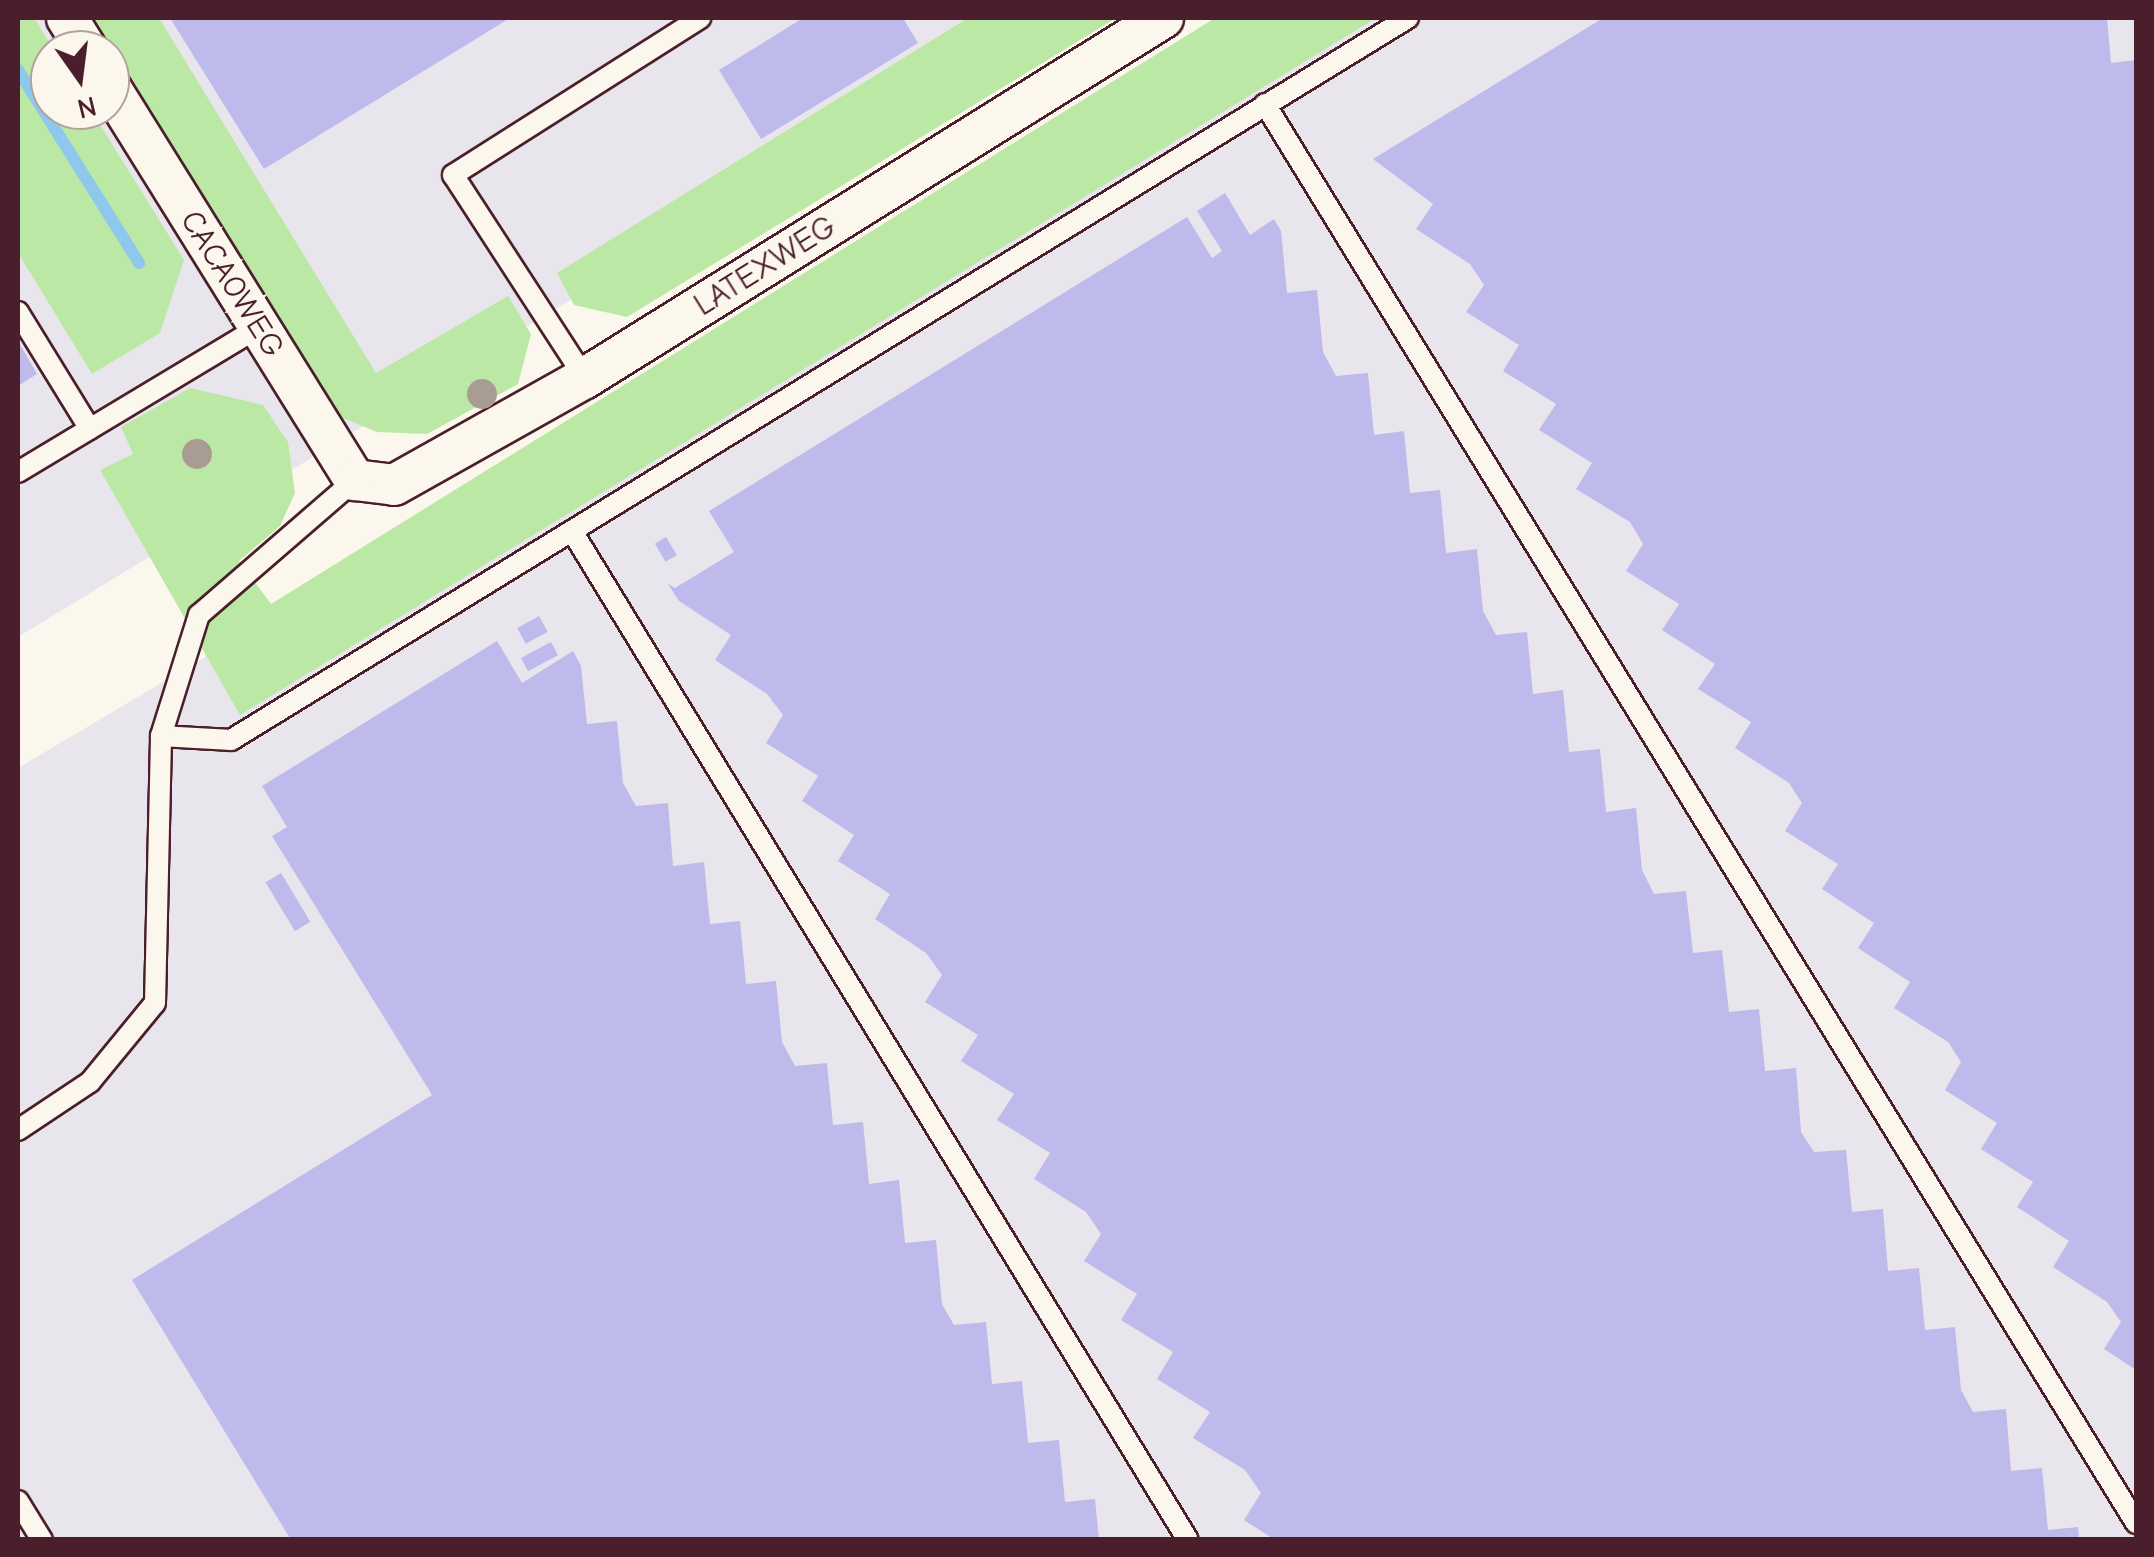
<!DOCTYPE html>
<style>
body{margin:0}
#map{position:relative;width:2154px;height:1557px;overflow:hidden;background:#fbf7ec;font-family:"Comic Neue",sans-serif}
div>[style]{position:absolute}
[style*='--x']{left:calc(var(--x)*1px);top:calc(var(--y)*1px);width:calc(var(--w)*1px);rotate:calc(var(--a)*1deg)}
.built>*{inset:0;background:#e9e5ec}
.green>*{inset:0;background:#bce8a5}
.stream>*{height:12px;margin:-6px;padding:0 6px;transform-origin:6px;border-radius:6px;background:#8ec8ed}
.building>*{inset:0;background:#bebaec;transform-origin:0 0}
.roads{filter:drop-shadow(2px 0 #4a1f2b) drop-shadow(-2px 0 #4a1f2b) drop-shadow(0 2px #4a1f2b) drop-shadow(0 -2px #4a1f2b)}
.lane>*{height:20px;margin:-10px;padding:0 10px;transform-origin:10px;border-radius:10px;background:#fbf7ec}
.street>*{height:40px;margin:-20px;padding:0 20px;transform-origin:20px;border-radius:20px;background:#fbf7ec}
.trees>*{width:30px;height:30px;margin:-15px;border-radius:50%;background:#a99c93}
span{translate:-50% -50%;white-space:nowrap;text-align:center;line-height:1.15;-webkit-text-stroke:10px #fbf7ec;paint-order:stroke}
.street-label{font-size:32px;color:#4a1f2b}
.frame{position:absolute;inset:0;border:20px solid #4a1f2b;pointer-events:none}
.north{position:absolute;left:30px;top:30px;width:100px;height:100px;box-sizing:border-box;background:#fbf7ec;border:2px solid #b4a19f;border-radius:50%;rotate:166deg;font-size:28px;font-weight:700;line-height:40px;text-align:center;color:#4a1f2b}
.north::after{content:'';display:block;margin:auto;width:35px;height:45px;background:#4a1f2b;clip-path:polygon(50% 0,100% 100%,50% 72%,0 100%)}
</style>
<div id="map">
<div class="built">
<i style="clip-path:polygon(evenodd,18px 18px,1032px 18px,18px 637px,18px 18px,50px 50px,110px 50px,110px 110px,50px 110px,50px 50px)"></i>
<i style="clip-path:polygon(1284px 18px,2136px 18px,2136px 1539px,18px 1539px,18px 768px)"></i>
</div>
<div class="green">
<i style="clip-path:polygon(18px 18px,34px 18px,54px 50px,50px 110px,91px 110px,184px 260px,160px 333px,92px 374px,18px 253px)"></i>
<i style="clip-path:polygon(92px 18px,159px 18px,376px 373px,508px 296px,531px 334px,518px 384px,427px 434px,377px 432px,338px 416px)"></i>
<i style="clip-path:polygon(968px 18px,1116px 18px,627px 317px,574px 305px,557px 273px)"></i>
<i style="clip-path:polygon(1215px 18px,1376px 18px,240px 715px,100px 470px,133px 454px,121px 427px,190px 388px,263px 405px,288px 442px,295px 493px,280px 526px,239px 561px,271px 604px)"></i>
</div>
<div class="stream">
<i style="--x:18;--y:70;--w:228;--a:57.9"></i>
</div>
<div class="building">
<i style="clip-path:polygon(170px 18px,510px 18px,264px 169px)"></i>
<i style="clip-path:polygon(803px 18px,903px 18px,918px 43px,761px 139px,719px 70px)"></i>
<i style="clip-path:polygon(1603px 18px,2107px 18px,2111px 63px,2136px 60px,2136px 1370px,2104px 1349px,2121px 1322px,2107px 1302px,2053px 1267px,2069px 1241px,2017px 1207px,2033px 1182px,1981px 1149px,1997px 1123px,1945px 1090px,1961px 1062px,1948px 1042px,1894px 1008px,1910px 982px,1858px 948px,1874px 923px,1822px 889px,1838px 864px,1785px 831px,1802px 803px,1789px 783px,1735px 748px,1751px 722px,1698px 689px,1715px 664px,1662px 630px,1679px 604px,1626px 571px,1643px 544px,1630px 522px,1576px 489px,1592px 463px,1539px 430px,1556px 404px,1503px 371px,1519px 345px,1466px 312px,1484px 285px,1470px 264px,1416px 229px,1433px 204px,1373px 159px)"></i>
<i style="clip-path:polygon(1225px 193px,1250px 235px,1274px 219px,1281px 231px,1287px 293px,1317px 290px,1323px 352px,1336px 376px,1368px 373px,1374px 435px,1404px 431px,1410px 493px,1440px 490px,1446px 553px,1477px 549px,1483px 611px,1496px 635px,1527px 632px,1533px 694px,1563px 690px,1569px 752px,1600px 749px,1606px 812px,1636px 808px,1642px 870px,1654px 894px,1686px 891px,1693px 953px,1722px 950px,1729px 1012px,1759px 1009px,1765px 1071px,1796px 1068px,1801px 1132px,1814px 1152px,1846px 1150px,1852px 1212px,1883px 1209px,1888px 1271px,1919px 1268px,1925px 1330px,1955px 1327px,1961px 1390px,1973px 1412px,2006px 1409px,2011px 1471px,2042px 1468px,2048px 1530px,2078px 1527px,2079px 1540px,1275px 1540px,1244px 1520px,1261px 1493px,1245px 1470px,1193px 1438px,1210px 1412px,1157px 1379px,1173px 1352px,1121px 1320px,1137px 1294px,1084px 1261px,1101px 1234px,1086px 1212px,1034px 1179px,1050px 1153px,997px 1120px,1014px 1094px,961px 1061px,978px 1035px,925px 1002px,942px 975px,926px 953px,875px 919px,890px 894px,838px 861px,854px 835px,802px 801px,818px 776px,766px 743px,783px 715px,767px 694px,715px 660px,731px 635px,679px 601px,668px 584px,675px 588px,734px 552px,709px 511px,1187px 217px,1212px 258px,1222px 251px,1197px 211px)"></i>
<i style="clip-path:polygon(18px 341px,37px 374px,18px 386px)"></i>
<i style="left:666px;top:537px;width:21px;height:13px;rotate:59deg"></i>
<i style="left:539px;top:616px;width:18px;height:25px;rotate:61deg"></i>
<i style="clip-path:polygon(497px 641px,522px 683px,573px 651px,581px 666px,587px 724px,617px 721px,623px 783px,636px 806px,668px 803px,673px 866px,704px 862px,710px 924px,740px 921px,746px 984px,776px 981px,782px 1042px,795px 1066px,827px 1063px,833px 1125px,863px 1122px,869px 1184px,899px 1180px,905px 1243px,936px 1240px,942px 1304px,954px 1325px,986px 1322px,992px 1384px,1022px 1381px,1028px 1443px,1059px 1440px,1065px 1502px,1095px 1499px,1099px 1540px,291px 1540px,132px 1280px,432px 1095px,272px 836px,287px 827px,262px 786px)"></i>
<i style="left:551px;top:642px;width:15px;height:34px;rotate:62deg"></i>
<i style="left:281px;top:873px;width:57px;height:18px;rotate:59deg"></i>
</div>
<div class="roads">
<div class="lane">
<i style="--x:1265;--y:104;--w:1665;--a:58.46"></i>
<i style="--x:18;--y:312;--w:137;--a:58.4"></i>
<i style="--x:585;--y:378;--w:242;--a:-123"></i>
<i style="--x:453;--y:175;--w:293;--a:-32.4"></i>
<i style="--x:18;--y:472;--w:281;--a:-31"></i>
<i style="--x:572;--y:531;--w:1182;--a:58.6"></i>
<i style="--x:161;--y:736;--w:70;--a:3.3"></i>
<i style="--x:231;--y:740;--w:1381;--a:-31.53"></i>
<i style="--x:18;--y:1130;--w:87;--a:-33.7"></i>
<i style="--x:90;--y:1082;--w:102;--a:-50.6"></i>
<i style="--x:155;--y:1003;--w:267;--a:-88.7"></i>
<i style="--x:161;--y:736;--w:127;--a:-72.6"></i>
<i style="--x:199;--y:615;--w:206;--a:-40.9"></i>
<i style="--x:18;--y:1501;--w:46;--a:58.4"></i>
</div>
<div class="street">
<i style="--x:67;--y:18;--w:38;--a:58"></i>
<i style="--x:110;--y:87;--w:463;--a:58.1"></i>
<i style="--x:355;--y:480;--w:39;--a:7"></i>
<i style="--x:394;--y:485;--w:219;--a:-29.3"></i>
<i style="--x:585;--y:378;--w:681;--a:-31.92"></i>
</div>
</div>
<div class="trees">
<i style="left:482px;top:394px"></i>
<i style="left:197px;top:454px"></i>
</div>
<div class="street-label">
<span style="left:765px;top:266px;rotate:-32deg">LATEXWEG</span>
<span style="left:232px;top:284px;rotate:58deg">CACAOWEG</span>
</div>
<div class="frame"></div>
<div class="north">N</div>
</div>
